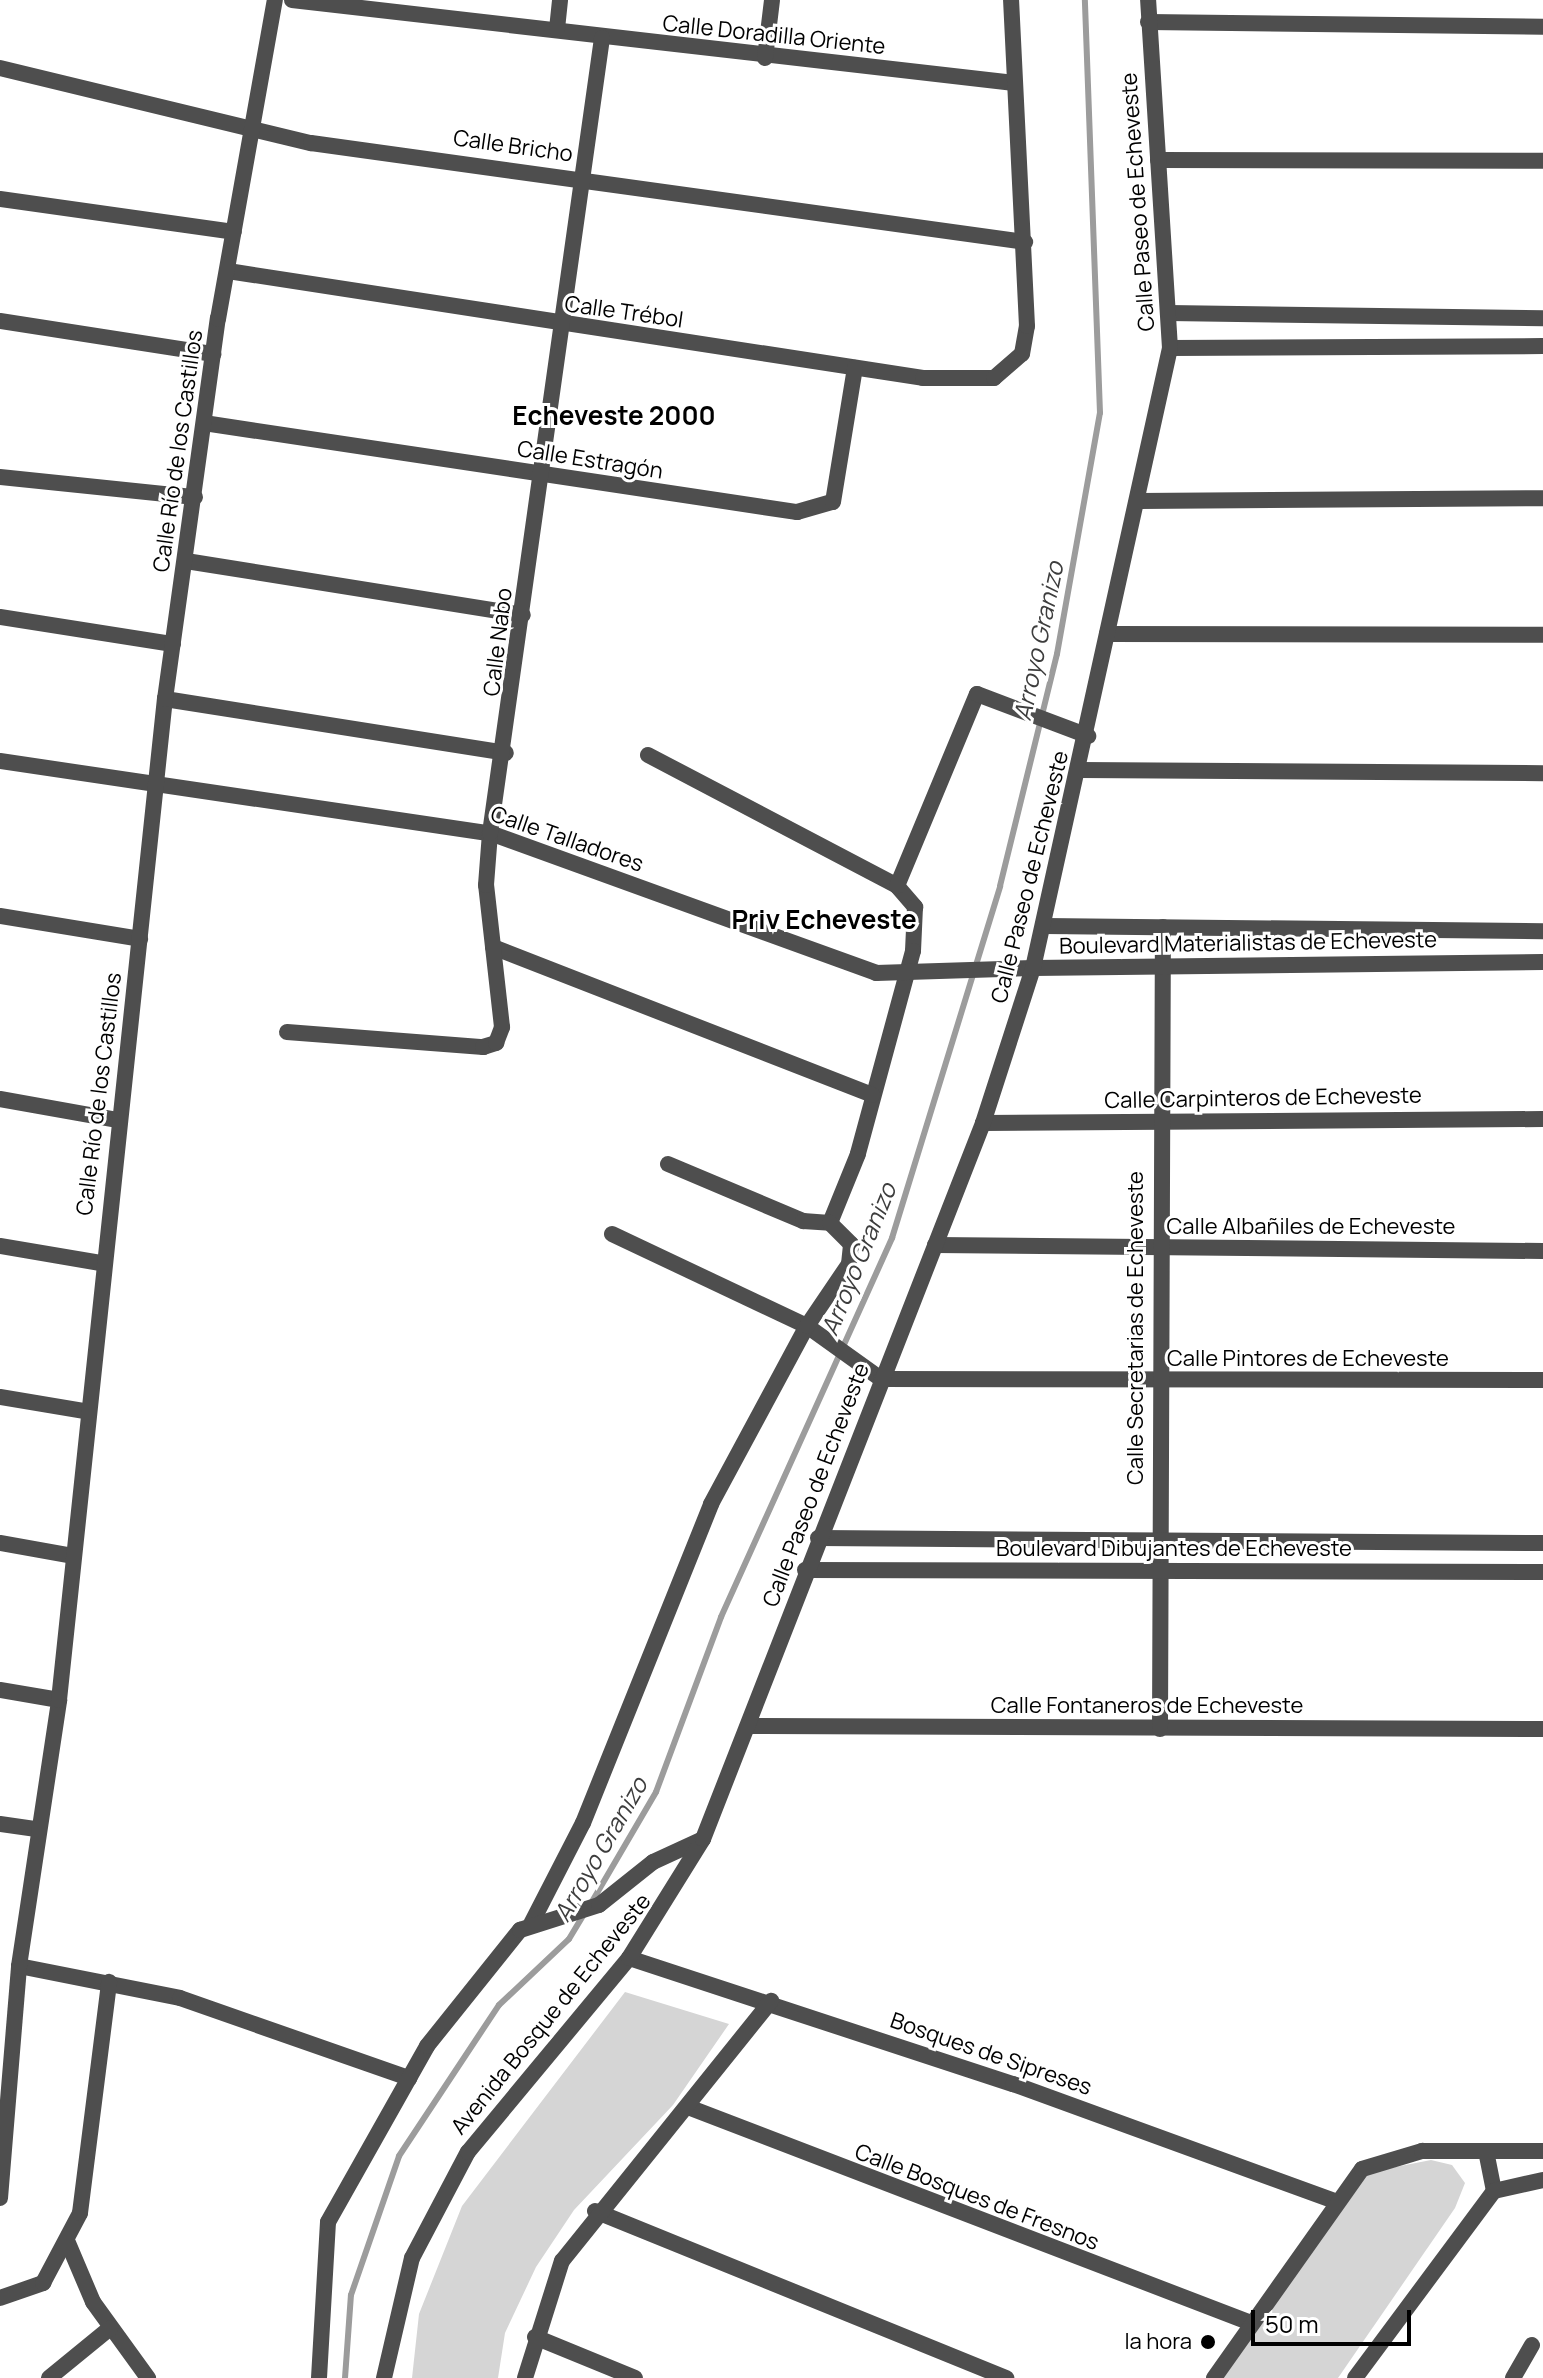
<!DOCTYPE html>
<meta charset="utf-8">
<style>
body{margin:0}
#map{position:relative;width:1543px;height:2378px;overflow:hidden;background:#fff;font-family:Manrope,sans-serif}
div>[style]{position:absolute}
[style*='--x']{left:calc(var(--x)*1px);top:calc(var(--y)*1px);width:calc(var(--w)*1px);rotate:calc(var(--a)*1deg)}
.green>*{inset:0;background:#d5d5d5}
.stream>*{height:6px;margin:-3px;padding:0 3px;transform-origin:3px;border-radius:3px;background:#9c9c9c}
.minor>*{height:16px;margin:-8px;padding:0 8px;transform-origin:8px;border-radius:8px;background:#4e4e4e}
.tertiary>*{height:16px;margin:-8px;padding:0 8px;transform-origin:8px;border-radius:8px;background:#4e4e4e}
.dots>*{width:22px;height:22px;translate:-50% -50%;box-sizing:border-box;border:4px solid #fff;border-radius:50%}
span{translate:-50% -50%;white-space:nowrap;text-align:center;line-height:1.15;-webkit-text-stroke:6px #fff;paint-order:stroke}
.street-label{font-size:22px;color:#000}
.poi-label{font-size:22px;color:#000}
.right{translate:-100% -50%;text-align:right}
.water-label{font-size:24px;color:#3d3d3d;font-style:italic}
.quarter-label{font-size:26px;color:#000;font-weight:700}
.scale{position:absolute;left:1251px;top:2310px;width:160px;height:36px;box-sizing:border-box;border:4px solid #000;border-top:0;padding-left:10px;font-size:24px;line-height:28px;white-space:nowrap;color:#000;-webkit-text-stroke:6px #fff;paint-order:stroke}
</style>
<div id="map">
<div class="green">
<i style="clip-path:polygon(625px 1992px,729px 2024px,673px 2105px,574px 2210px,536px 2267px,505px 2333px,498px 2378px,412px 2378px,419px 2314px,462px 2206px)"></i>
<i style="clip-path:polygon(1431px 2160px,1452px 2165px,1465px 2183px,1455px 2208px,1338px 2378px,1217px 2378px,1370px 2172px)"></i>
</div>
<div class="stream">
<i style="--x:590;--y:1905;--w:131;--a:-59.7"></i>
<i style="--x:656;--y:1792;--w:187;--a:-69.6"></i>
<i style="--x:721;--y:1617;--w:416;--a:-65.7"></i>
<i style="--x:892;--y:1238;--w:368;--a:-72.9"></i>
<i style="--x:1000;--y:886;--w:239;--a:-76.2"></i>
<i style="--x:1057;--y:654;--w:245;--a:-79.9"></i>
<i style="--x:1100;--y:413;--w:413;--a:-92.1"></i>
<i style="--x:345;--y:2378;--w:83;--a:-85.9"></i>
<i style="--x:351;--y:2295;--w:147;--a:-70.9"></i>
<i style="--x:399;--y:2156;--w:181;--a:-56.5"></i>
<i style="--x:499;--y:2005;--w:96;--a:-43.3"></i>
<i style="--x:569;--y:1939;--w:29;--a:-59"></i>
</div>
<div class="minor">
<i style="--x:292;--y:0;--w:727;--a:6.56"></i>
<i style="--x:1148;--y:22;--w:395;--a:0.7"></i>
<i style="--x:557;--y:29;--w:29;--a:-84"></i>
<i style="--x:765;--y:58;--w:58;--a:-83.1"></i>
<i style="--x:0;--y:68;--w:320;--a:13.6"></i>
<i style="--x:311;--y:143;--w:721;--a:7.89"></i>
<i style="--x:1158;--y:160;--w:385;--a:0.1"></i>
<i style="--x:0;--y:199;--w:236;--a:8"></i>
<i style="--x:228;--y:271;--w:703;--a:8.75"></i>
<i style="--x:923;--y:378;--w:71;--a:0"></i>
<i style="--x:994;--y:378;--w:37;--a:-41"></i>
<i style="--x:1022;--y:354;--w:28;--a:-80"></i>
<i style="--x:1027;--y:326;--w:326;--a:-92.8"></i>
<i style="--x:0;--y:321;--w:216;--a:8.8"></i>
<i style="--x:204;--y:423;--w:600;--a:8.54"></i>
<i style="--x:797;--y:512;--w:37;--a:-16"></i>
<i style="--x:833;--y:502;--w:136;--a:-80.7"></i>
<i style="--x:0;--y:477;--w:196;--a:5.9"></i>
<i style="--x:1139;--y:501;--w:404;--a:-0.4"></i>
<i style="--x:186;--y:561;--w:341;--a:9.1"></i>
<i style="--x:0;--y:617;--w:175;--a:8.9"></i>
<i style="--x:1107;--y:634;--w:436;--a:0.1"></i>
<i style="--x:165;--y:699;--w:345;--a:9"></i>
<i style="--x:648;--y:755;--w:281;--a:27.7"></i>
<i style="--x:897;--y:886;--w:28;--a:49"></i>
<i style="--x:915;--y:907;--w:44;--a:92.6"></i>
<i style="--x:913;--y:951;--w:210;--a:105.2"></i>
<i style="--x:858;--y:1154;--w:74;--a:112.1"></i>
<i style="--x:0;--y:761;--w:495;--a:8.4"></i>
<i style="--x:490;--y:833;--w:411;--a:19.9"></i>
<i style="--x:876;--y:973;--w:157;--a:-1.8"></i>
<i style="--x:1080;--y:770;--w:463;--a:0.4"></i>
<i style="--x:897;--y:886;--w:208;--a:-67.4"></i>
<i style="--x:977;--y:694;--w:119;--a:20.7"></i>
<i style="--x:0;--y:916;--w:142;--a:9.3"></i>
<i style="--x:493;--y:947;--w:407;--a:21.3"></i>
<i style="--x:287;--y:1032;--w:197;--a:4.4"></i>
<i style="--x:483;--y:1047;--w:14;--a:-17"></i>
<i style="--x:496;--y:1043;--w:17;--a:-69"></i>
<i style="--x:502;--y:1027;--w:143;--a:-96.4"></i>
<i style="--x:486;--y:885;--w:52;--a:-85.6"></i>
<i style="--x:490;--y:833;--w:803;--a:-81.98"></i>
<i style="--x:0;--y:1099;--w:120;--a:10.1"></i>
<i style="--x:983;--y:1123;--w:560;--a:-0.41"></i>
<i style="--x:668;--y:1164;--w:147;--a:22.9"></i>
<i style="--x:803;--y:1221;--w:27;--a:4"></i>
<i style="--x:612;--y:1234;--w:216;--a:25.3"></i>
<i style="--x:807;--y:1326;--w:91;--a:35.6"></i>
<i style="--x:881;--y:1379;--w:662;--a:0.09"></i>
<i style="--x:935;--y:1245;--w:608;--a:0.57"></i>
<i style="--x:0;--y:1246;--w:102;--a:9.6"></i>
<i style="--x:0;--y:1397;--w:86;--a:9.4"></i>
<i style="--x:0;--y:1543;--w:75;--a:10"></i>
<i style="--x:0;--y:1690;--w:60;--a:9.6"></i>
<i style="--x:750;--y:1726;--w:793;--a:0.22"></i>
<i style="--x:1160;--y:1729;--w:802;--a:-89.79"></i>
<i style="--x:0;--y:1824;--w:35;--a:8"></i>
<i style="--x:531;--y:1924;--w:114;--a:-62.8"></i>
<i style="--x:583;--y:1823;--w:344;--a:-68.1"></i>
<i style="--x:711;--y:1504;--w:202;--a:-61.7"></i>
<i style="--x:807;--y:1326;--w:75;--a:-55.9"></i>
<i style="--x:849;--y:1264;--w:20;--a:-84"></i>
<i style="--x:851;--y:1244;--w:30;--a:-135"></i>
<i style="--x:629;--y:1958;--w:404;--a:18.2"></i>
<i style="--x:1013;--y:2084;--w:343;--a:20"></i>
<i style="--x:19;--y:1966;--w:164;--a:11.2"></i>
<i style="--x:180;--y:1998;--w:243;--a:19.3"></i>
<i style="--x:688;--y:2107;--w:603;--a:20.99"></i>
<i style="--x:1486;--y:2151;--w:41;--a:78.7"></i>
<i style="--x:0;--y:2198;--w:233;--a:-85.3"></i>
<i style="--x:19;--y:1966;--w:269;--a:-81.4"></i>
<i style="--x:59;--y:1700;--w:1007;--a:-83.96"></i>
<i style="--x:165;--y:699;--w:384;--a:-82.1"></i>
<i style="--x:218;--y:319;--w:324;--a:-79.9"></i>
<i style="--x:595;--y:2211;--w:444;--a:22.1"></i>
<i style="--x:68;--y:2243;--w:64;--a:67"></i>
<i style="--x:93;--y:2302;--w:94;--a:54.1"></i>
<i style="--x:0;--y:2298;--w:46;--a:-19.2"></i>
<i style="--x:43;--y:2283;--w:79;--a:-62.1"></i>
<i style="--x:80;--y:2213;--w:233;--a:-82.8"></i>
<i style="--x:535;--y:2337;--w:108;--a:22.3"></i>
<i style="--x:49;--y:2378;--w:79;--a:-39.3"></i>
<i style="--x:319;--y:2378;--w:156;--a:-86.7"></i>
<i style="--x:328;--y:2222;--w:202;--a:-60.6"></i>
<i style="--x:427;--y:2046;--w:149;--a:-51.3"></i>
<i style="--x:520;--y:1930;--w:83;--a:-17.6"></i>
<i style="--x:599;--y:1905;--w:69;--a:-38.5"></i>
<i style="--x:653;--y:1862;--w:55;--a:-24.7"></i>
<i style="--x:525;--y:2378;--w:123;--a:-72.5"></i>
<i style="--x:562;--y:2261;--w:334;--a:-51.2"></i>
<i style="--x:1214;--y:2378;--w:256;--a:-54.7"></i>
<i style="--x:1362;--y:2169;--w:63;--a:-16.7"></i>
<i style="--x:1422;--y:2151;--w:121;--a:0"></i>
<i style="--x:1355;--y:2378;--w:233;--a:-53.4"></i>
<i style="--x:1494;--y:2191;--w:50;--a:-12.7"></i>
<i style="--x:1513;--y:2378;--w:38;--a:-60"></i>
</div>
<div class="tertiary">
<i style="--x:1169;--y:313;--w:374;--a:0.8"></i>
<i style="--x:1170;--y:348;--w:373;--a:-0.3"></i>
<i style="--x:1045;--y:926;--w:498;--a:0.6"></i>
<i style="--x:1033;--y:968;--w:510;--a:-0.67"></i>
<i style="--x:818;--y:1538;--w:725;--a:0.4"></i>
<i style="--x:805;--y:1570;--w:738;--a:0.16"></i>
<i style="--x:384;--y:2378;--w:123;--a:-76.9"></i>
<i style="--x:412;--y:2258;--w:120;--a:-62.2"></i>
<i style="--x:468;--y:2152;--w:252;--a:-50.3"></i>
<i style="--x:629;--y:1958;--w:140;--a:-58.1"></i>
<i style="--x:703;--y:1839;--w:769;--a:-68.64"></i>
<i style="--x:983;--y:1123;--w:163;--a:-72.1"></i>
<i style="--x:1033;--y:968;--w:635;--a:-77.54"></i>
<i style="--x:1170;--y:348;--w:349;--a:-93.6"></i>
</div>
<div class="dots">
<i style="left:1208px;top:2342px;background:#000"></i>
</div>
<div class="street-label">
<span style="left:774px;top:35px;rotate:6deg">Calle Doradilla Oriente</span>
<span style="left:513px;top:146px;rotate:8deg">Calle Bricho</span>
<span style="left:1138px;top:202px;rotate:-94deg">Calle Paseo de Echeveste</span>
<span style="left:624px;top:312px;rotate:8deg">Calle Trébol</span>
<span style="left:178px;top:451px;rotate:-82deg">Calle Río de los Castillos</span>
<span style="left:590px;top:460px;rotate:9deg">Calle Estragón</span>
<span style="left:498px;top:642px;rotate:-83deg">Calle Nabo</span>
<span style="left:567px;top:839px;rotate:19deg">Calle Talladores</span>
<span style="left:1030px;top:877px;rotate:-76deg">Calle Paseo de Echeveste</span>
<span style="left:1248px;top:943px;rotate:-1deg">Boulevard Materialistas de Echeveste</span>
<span style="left:99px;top:1094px;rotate:-83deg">Calle Río de los Castillos</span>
<span style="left:1263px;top:1098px;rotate:-1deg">Calle Carpinteros de Echeveste</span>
<span style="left:1311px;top:1227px">Calle Albañiles de Echeveste</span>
<span style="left:1136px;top:1328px;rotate:-90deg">Calle Secretarias de Echeveste</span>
<span style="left:1308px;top:1359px">Calle Pintores de Echeveste</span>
<span style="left:816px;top:1485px;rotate:-69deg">Calle Paseo de Echeveste</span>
<span style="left:1174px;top:1549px">Boulevard Dibujantes de Echeveste</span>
<span style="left:1147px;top:1706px">Calle Fontaneros de Echeveste</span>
<span style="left:551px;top:2014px;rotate:-51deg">Avenida Bosque de Echeveste</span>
<span style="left:991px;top:2054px;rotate:19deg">Bosques de Sipreses</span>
<span style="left:977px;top:2197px;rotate:21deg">Calle Bosques de Fresnos</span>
</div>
<div class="poi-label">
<span class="right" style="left:1192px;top:2342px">la hora</span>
</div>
<div class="water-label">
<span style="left:1038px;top:641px;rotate:-78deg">Arroyo Granizo</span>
<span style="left:858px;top:1259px;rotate:-68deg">Arroyo Granizo</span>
<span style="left:600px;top:1849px;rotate:-60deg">Arroyo Granizo</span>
</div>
<div class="quarter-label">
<span style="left:614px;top:416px">Echeveste 2000</span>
<span style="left:824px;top:920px">Priv Echeveste</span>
</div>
<div class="scale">50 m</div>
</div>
